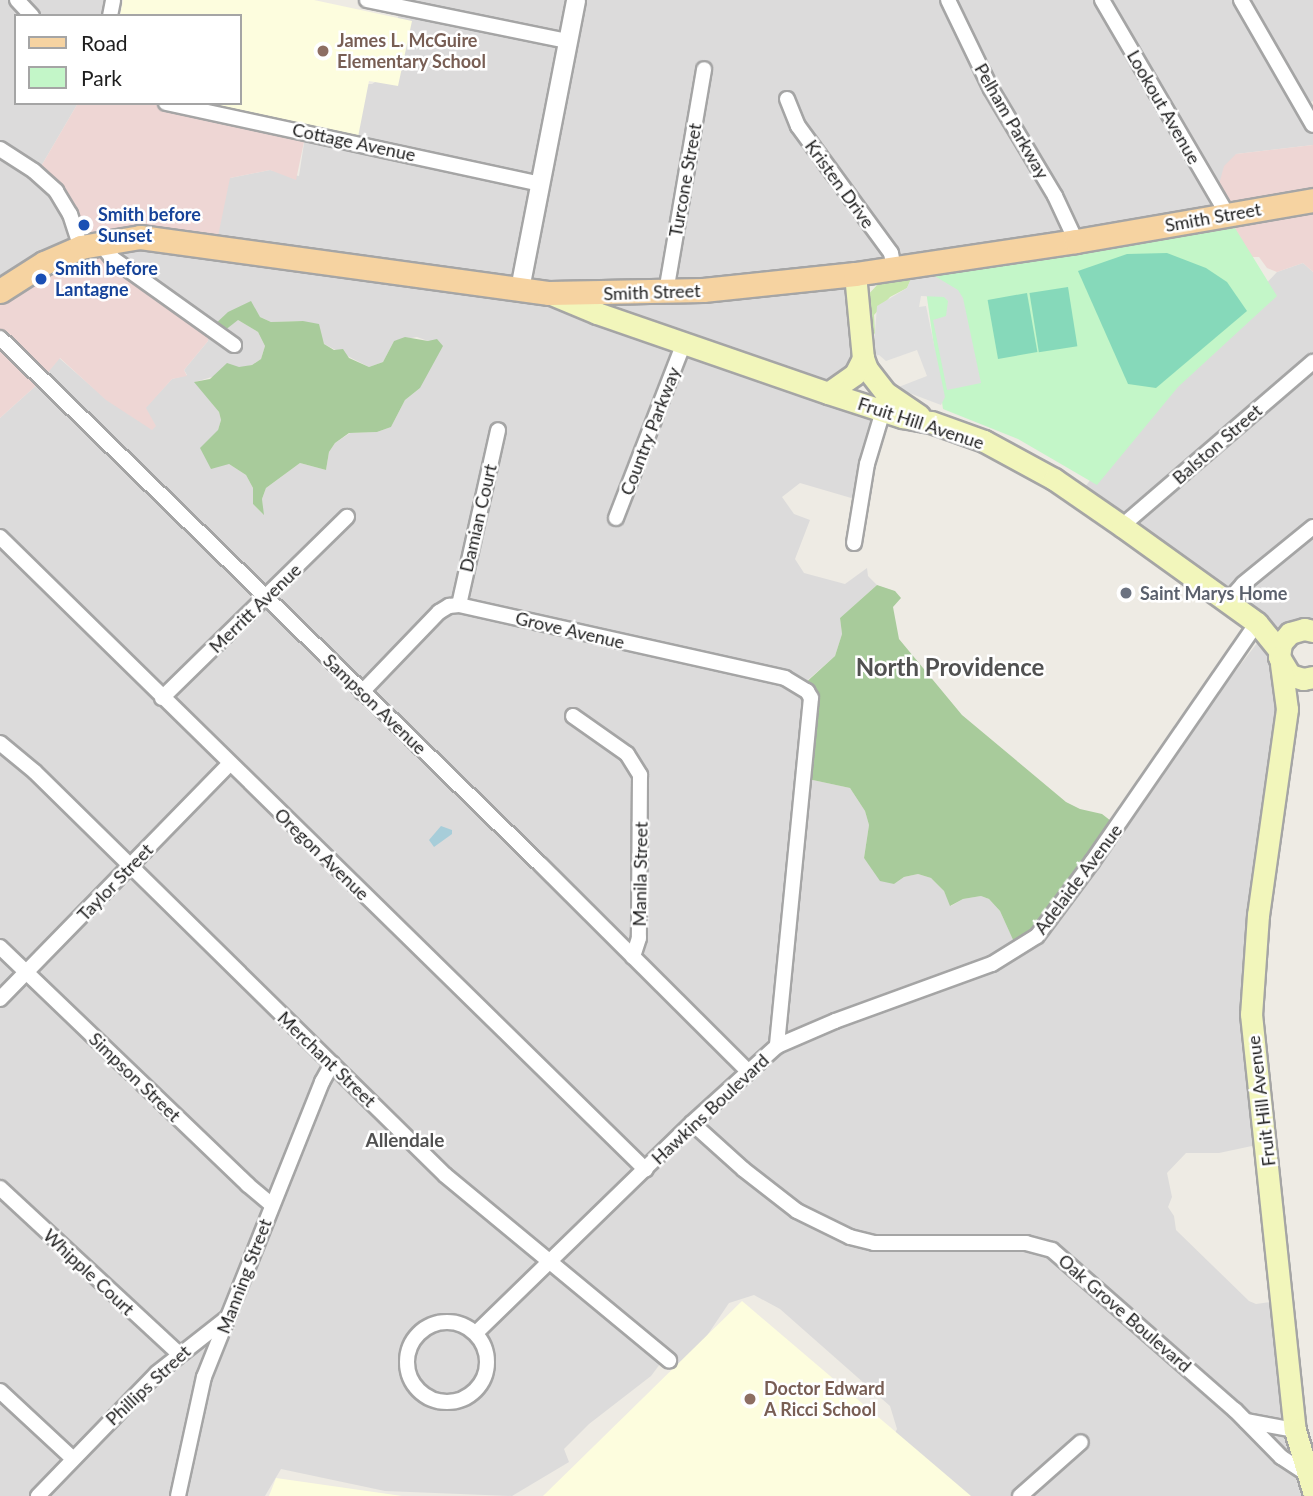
<!DOCTYPE html>
<style>
body{margin:0}
#map{position:relative;width:1313px;height:1496px;overflow:hidden;background:#eeebe4;font-family:Lato,sans-serif}
div>[style]{position:absolute}
[style*='--x']{left:calc(var(--x)*1px);top:calc(var(--y)*1px);width:calc(var(--w)*1px);rotate:calc(var(--a)*1deg)}
.residential>*{inset:0;background:#dcdbdb}
.commercial>*{inset:0;background:#eed6d4}
.education>*{inset:0;background:#fdfdde}
.grass>*{inset:0;background:#c8e6ad}
.forest>*{inset:0;background:#a8cb9b}
.park>*{inset:0;background:#c3f6c8}
.pitch>*{inset:0;background:#86d9ba;transform-origin:0 0}
.parking>*{inset:0;background:#dedede}
.water>*{inset:0;background:#a7cdd9}
.roads{filter:drop-shadow(2px 0 #a5a5a5) drop-shadow(-2px 0 #a5a5a5) drop-shadow(0 2px #a5a5a5) drop-shadow(0 -2px #a5a5a5)}
.minor>*{height:14px;margin:-7px;padding:0 7px;transform-origin:7px;border-radius:7px;background:#fff}
.minor>.ring{margin:-7px;padding:0;box-sizing:content-box;background:none;border:14px solid #fff;border-radius:50%}
.tertiary>*{height:18px;margin:-9px;padding:0 9px;transform-origin:9px;border-radius:9px;background:#fff}
.secondary>*{height:21px;margin:-10.5px;padding:0 10.5px;transform-origin:10.5px;border-radius:10.5px;background:#f2f6bb}
.primary>*{height:23px;margin:-11.5px;padding:0 11.5px;transform-origin:11.5px;border-radius:11.5px;background:#f6d3a1}
.dots>*{width:19px;height:19px;translate:-50% -50%;box-sizing:border-box;border:4px solid #fff;border-radius:50%}
span{translate:-50% -50%;white-space:nowrap;text-align:center;line-height:1.15;-webkit-text-stroke:5px #fff;paint-order:stroke}
.education-label{font-size:18px;color:#785e54;font-weight:700}
.left{translate:0 -50%;text-align:left}
.street-label{font-size:18px;color:#1e1e1e}
.transit-label{font-size:18px;color:#164399;font-weight:700}
.worship-label{font-size:18px;color:#5b616d;font-weight:700}
.neighbourhood-label{font-size:19px;color:#515151;font-weight:700}
.district-label{font-size:24px;color:#515151;font-weight:700}
.legend{position:absolute;left:14px;top:14px;width:228px;height:91px;box-sizing:border-box;background:#fff;border:2px solid #a5a5a5;margin:0;padding:9px 12px;list-style:none;font-size:21px;color:#1e1e1e}
.legend li{display:flex;align-items:center;gap:14px;height:35px}
.legend b{width:35px;border:2px solid #a5a5a5}
</style>
<div id="map">
<div class="residential">
<i style="clip-path:polygon(0 0,112px 0,109px 16px,16px 16px,16px 103px,78px 103px,36px 175px,79px 235px,0 295px)"></i>
<i style="clip-path:polygon(evenodd,357px 0,1313px 0,1313px 101px,1305px 105px,1313px 123px,1313px 145px,1236px 154px,1225px 215px,855px 273px,866px 353px,833px 391px,878px 410px,858px 500px,800px 483px,782px 497px,794px 514px,810px 520px,795px 559px,804px 573px,845px 584px,867px 568px,868px 576px,877px 585px,840px 618px,842px 634px,835px 656px,801px 686px,811px 694px,808px 779px,850px 788px,865px 811px,869px 825px,864px 858px,877px 874px,894px 884px,904px 877px,918px 874px,931px 878px,944px 891px,951px 906px,963px 899px,981px 896px,989px 899px,1000px 911px,1019px 952px,1261px 638px,1080px 494px,1120px 439px,1277px 272px,1303px 263px,1313px 272px,1313px 627px,1274px 642px,1282px 672px,1259px 954px,1266px 1143px,1219px 1153px,1186px 1153px,1167px 1173px,1172px 1197px,1168px 1207px,1174px 1216px,1176px 1230px,1249px 1301px,1256px 1304px,1284px 1300px,1313px 1496px,907px 1496px,889px 1445px,897px 1429px,890px 1406px,780px 1309px,754px 1295px,729px 1303px,696px 1352px,677px 1366px,663px 1360px,651px 1376px,589px 1424px,564px 1449px,569px 1462px,512px 1496px,385px 1491px,281px 1469px,265px 1496px,0 1496px,0 418px,40px 382px,59px 358px,106px 399px,119px 406px,145px 408px,172px 379px,187px 375px,184px 370px,208px 341px,99px 251px,230px 178px,270px 170px,299px 176px,305px 137px,346px 143px,360px 84px,372px 84px,380px 79px,400px 10px,357px 0,260px 317px,271px 322px,303px 321px,324px 344px,369px 367px,383px 362px,394px 341px,417px 337px,428px 341px,420px 388px,405px 400px,391px 427px,377px 432px,350px 433px,335px 443px,329px 452px,326px 470px,300px 463px,266px 488px,262px 499px,263px 514px,253px 504px,253px 488px,246px 475px,229px 464px,218px 430px,221px 420px,219px 412px,195px 382px,252px 365px,261px 359px,265px 346px,258px 332px,238px 320px,260px 317px)"></i>
</div>
<div class="commercial">
<i style="clip-path:polygon(78px 103px,151px 103px,305px 137px,296px 180px,270px 170px,230px 178px,216px 246px,99px 248px,208px 327px,208px 341px,184px 370px,187px 376px,172px 379px,146px 408px,156px 426px,152px 430px,106px 400px,60px 358px,40px 382px,0 418px,0 295px,79px 235px,36px 175px)"></i>
<i style="clip-path:polygon(1313px 145px,1313px 272px,1303px 263px,1277px 272px,1267px 268px,1259px 257px,1245px 257px,1238px 250px,1231px 218px,1216px 197px,1221px 177px,1224px 166px,1236px 154px)"></i>
</div>
<div class="education">
<i style="clip-path:polygon(123px 0,314px 0,412px 21px,398px 86px,369px 81px,358px 137px,195px 103px,240px 103px,240px 16px,120px 16px)"></i>
<i style="clip-path:polygon(742px 1301px,971px 1496px,543px 1496px)"></i>
<i style="clip-path:polygon(276px 1478px,402px 1496px,269px 1496px)"></i>
</div>
<div class="grass">
<i style="clip-path:polygon(911px 279px,907px 288px,890px 297px,874px 315px,875px 333px,870px 342px,866px 297px,878px 284px)"></i>
</div>
<div class="forest">
<i style="clip-path:polygon(251px 301px,260px 317px,271px 322px,303px 321px,319px 324px,324px 344px,334px 350px,343px 349px,349px 358px,369px 367px,383px 362px,394px 341px,405px 337px,428px 341px,437px 339px,443px 346px,420px 388px,405px 400px,391px 427px,377px 432px,349px 433px,335px 443px,329px 452px,326px 470px,300px 463px,266px 488px,262px 499px,264px 515px,253px 504px,253px 488px,246px 475px,229px 464px,211px 469px,200px 448px,218px 430px,221px 420px,219px 412px,194px 382px,210px 379px,227px 363px,239px 367px,252px 365px,261px 359px,265px 346px,258px 332px,238px 320px,224px 331px,211px 328px,228px 312px)"></i>
<i style="clip-path:polygon(877px 585px,895px 591px,901px 598px,893px 607px,899px 639px,962px 715px,1066px 802px,1080px 809px,1102px 814px,1120px 828px,1019px 953px,1000px 911px,989px 899px,981px 896px,963px 899px,950px 906px,944px 891px,931px 878px,918px 874px,904px 877px,894px 884px,880px 881px,864px 858px,869px 825px,865px 811px,850px 788px,808px 779px,814px 706px,801px 687px,835px 656px,842px 634px,840px 618px)"></i>
</div>
<div class="park">
<i style="clip-path:polygon(1235px 228px,1277px 296px,1178px 387px,1097px 485px,1018px 439px,943px 409px,924px 277px)"></i>
</div>
<div class="pitch">
<i style="clip-path:polygon(1167px 253px,1206px 268px,1227px 282px,1247px 311px,1156px 388px,1128px 384px,1078px 271px,1127px 254px)"></i>
<i style="left:1068px;top:287px;width:60px;height:39px;rotate:81deg"></i>
<i style="left:1027px;top:293px;width:60px;height:40px;rotate:80deg"></i>
</div>
<div class="parking">
<i style="clip-path:polygon(933px 275px,958px 290px,963px 298px,981px 383px,947px 390px,933px 320px,946px 316px,948px 301px,944px 297px,921px 296px,919px 307px,926px 306px,945px 397px,941px 405px,896px 388px,927px 376px,917px 350px,886px 361px,879px 355px,870px 357px,867px 344px,873px 341px,875px 333px,877px 306px,907px 288px,911px 279px)"></i>
</div>
<div class="water">
<i style="clip-path:polygon(441px 826px,452px 830px,452px 834px,434px 847px,429px 840px)"></i>
</div>
<div class="roads">
<div class="minor">
<i style="--x:17;--y:0;--w:22;--a:47"></i>
<i style="--x:367;--y:0;--w:204;--a:11.6"></i>
<i style="--x:948;--y:0;--w:99;--a:64.2"></i>
<i style="--x:991;--y:89;--w:125;--a:59.1"></i>
<i style="--x:1055;--y:196;--w:50;--a:65"></i>
<i style="--x:1102;--y:0;--w:248;--a:59.7"></i>
<i style="--x:1241;--y:0;--w:144;--a:60.1"></i>
<i style="--x:110;--y:16;--w:16;--a:-79"></i>
<i style="--x:787;--y:99;--w:29;--a:68"></i>
<i style="--x:798;--y:126;--w:157;--a:53.8"></i>
<i style="--x:891;--y:253;--w:15;--a:79"></i>
<i style="--x:166;--y:103;--w:383;--a:12.2"></i>
<i style="--x:0;--y:149;--w:40;--a:32.9"></i>
<i style="--x:34;--y:171;--w:30;--a:42"></i>
<i style="--x:56;--y:191;--w:27;--a:59"></i>
<i style="--x:70;--y:214;--w:35;--a:72"></i>
<i style="--x:100;--y:243;--w:19;--a:51"></i>
<i style="--x:112;--y:258;--w:150;--a:35.5"></i>
<i style="--x:666;--y:292;--w:226;--a:-80.3"></i>
<i style="--x:0;--y:338;--w:755;--a:44.25"></i>
<i style="--x:541;--y:865;--w:292;--a:44.9"></i>
<i style="--x:616;--y:518;--w:188;--a:-68.8"></i>
<i style="--x:1122;--y:526;--w:252;--a:-40.7"></i>
<i style="--x:0;--y:537;--w:904;--a:44.42"></i>
<i style="--x:854;--y:543;--w:80;--a:-80.7"></i>
<i style="--x:867;--y:464;--w:55;--a:-73.2"></i>
<i style="--x:1227;--y:602;--w:24;--a:-48"></i>
<i style="--x:1243;--y:584;--w:90;--a:-39.2"></i>
<i style="--x:459;--y:605;--w:179;--a:-77.4"></i>
<i style="--x:362;--y:692;--w:111;--a:-46.1"></i>
<i style="--x:439;--y:612;--w:12;--a:-31"></i>
<i style="--x:449;--y:606;--w:10;--a:-6"></i>
<i style="--x:459;--y:605;--w:334;--a:12.6"></i>
<i style="--x:785;--y:678;--w:26;--a:31"></i>
<i style="--x:807;--y:691;--w:8;--a:60"></i>
<i style="--x:811;--y:698;--w:350;--a:95.6"></i>
<i style="--x:777;--y:1046;--w:115;--a:137.8"></i>
<i style="--x:692;--y:1123;--w:301;--a:135.8"></i>
<i style="--x:162;--y:698;--w:259;--a:-44.4"></i>
<i style="--x:573;--y:716;--w:66;--a:35.1"></i>
<i style="--x:627;--y:754;--w:25;--a:58"></i>
<i style="--x:640;--y:775;--w:163;--a:90.4"></i>
<i style="--x:639;--y:938;--w:20;--a:108"></i>
<i style="--x:0;--y:743;--w:45;--a:39.6"></i>
<i style="--x:35;--y:772;--w:575;--a:44.51"></i>
<i style="--x:445;--y:1175;--w:291;--a:39.6"></i>
<i style="--x:0;--y:947;--w:344;--a:43.8"></i>
<i style="--x:248;--y:1185;--w:31;--a:40"></i>
<i style="--x:0;--y:999;--w:328;--a:-45.7"></i>
<i style="--x:777;--y:1046;--w:63;--a:-23.3"></i>
<i style="--x:835;--y:1021;--w:167;--a:-20"></i>
<i style="--x:992;--y:964;--w:53;--a:-31.9"></i>
<i style="--x:1037;--y:936;--w:92;--a:-53.4"></i>
<i style="--x:1092;--y:862;--w:290;--a:-55.4"></i>
<i style="--x:692;--y:1123;--w:69;--a:42"></i>
<i style="--x:743;--y:1169;--w:68;--a:37.9"></i>
<i style="--x:797;--y:1211;--w:59;--a:26.1"></i>
<i style="--x:850;--y:1237;--w:25;--a:14"></i>
<i style="--x:874;--y:1243;--w:152;--a:0"></i>
<i style="--x:1026;--y:1243;--w:27;--a:15"></i>
<i style="--x:1052;--y:1250;--w:243;--a:41.2"></i>
<i style="--x:1235;--y:1410;--w:66;--a:45.6"></i>
<i style="--x:1281;--y:1457;--w:30;--a:33"></i>
<i style="--x:0;--y:1188;--w:244;--a:42.8"></i>
<i class="ring" style="left:407px;top:1322px;width:66px;height:66px"></i>
<i style="--x:0;--y:1391;--w:98;--a:42.9"></i>
<i style="--x:1246;--y:1421;--w:50;--a:10.4"></i>
<i style="--x:38;--y:1496;--w:171;--a:-45.9"></i>
<i style="--x:157;--y:1373;--w:89;--a:-38.2"></i>
<i style="--x:178;--y:1496;--w:122;--a:-77.7"></i>
<i style="--x:204;--y:1377;--w:318;--a:-68.2"></i>
<i style="--x:322;--y:1082;--w:21;--a:-61"></i>
<i style="--x:1020;--y:1496;--w:81;--a:-41.5"></i>
</div>
<div class="tertiary">
<i style="--x:520;--y:289;--w:294;--a:-79"></i>
</div>
<div class="secondary">
<i style="--x:855;--y:274;--w:84;--a:84.6"></i>
<i style="--x:863;--y:358;--w:12;--a:70"></i>
<i style="--x:867;--y:369;--w:31;--a:52"></i>
<i style="--x:886;--y:393;--w:40;--a:34"></i>
<i style="--x:549;--y:293;--w:52;--a:22.6"></i>
<i style="--x:597;--y:313;--w:244;--a:19.1"></i>
<i style="--x:828;--y:393;--w:78;--a:18"></i>
<i style="--x:902;--y:417;--w:29;--a:10"></i>
<i style="--x:931;--y:422;--w:56;--a:19.7"></i>
<i style="--x:984;--y:441;--w:80;--a:28.5"></i>
<i style="--x:1054;--y:479;--w:83;--a:34.7"></i>
<i style="--x:1122;--y:526;--w:166;--a:35.7"></i>
<i style="--x:1257;--y:623;--w:35;--a:51"></i>
<i style="--x:828;--y:393;--w:33;--a:-35"></i>
<i style="--x:855;--y:374;--w:18;--a:-63"></i>
<i style="--x:1313;--y:631;--w:9;--a:-167"></i>
<i style="--x:1304;--y:629;--w:15;--a:164"></i>
<i style="--x:1290;--y:633;--w:13;--a:132"></i>
<i style="--x:1281;--y:643;--w:14;--a:98"></i>
<i style="--x:1279;--y:657;--w:21;--a:59"></i>
<i style="--x:1290;--y:675;--w:14;--a:17"></i>
<i style="--x:1303;--y:679;--w:10;--a:-11"></i>
<i style="--x:1281;--y:664;--w:45;--a:82.4"></i>
<i style="--x:1287;--y:709;--w:208;--a:98"></i>
<i style="--x:1258;--y:915;--w:99;--a:94"></i>
<i style="--x:1251;--y:1014;--w:418;--a:84"></i>
<i style="--x:1295;--y:1430;--w:64;--a:73.6"></i>
</div>
<div class="primary">
<i style="--x:0;--y:291;--w:52;--a:-32.5"></i>
<i style="--x:44;--y:263;--w:40;--a:-23.4"></i>
<i style="--x:81;--y:247;--w:60;--a:-9.6"></i>
<i style="--x:140;--y:237;--w:413;--a:7.8"></i>
<i style="--x:549;--y:293;--w:154;--a:-1.1"></i>
<i style="--x:703;--y:290;--w:153;--a:-6"></i>
<i style="--x:855;--y:274;--w:223;--a:-8.5"></i>
<i style="--x:1076;--y:241;--w:241;--a:-9.8"></i>
</div>
</div>
<div class="dots">
<i style="left:323px;top:51px;background:#8d6e63"></i>
<i style="left:84px;top:225px;background:#1a4fb4"></i>
<i style="left:41px;top:279px;background:#1a4fb4"></i>
<i style="left:1126px;top:593px;background:#6b7280"></i>
<i style="left:750px;top:1399px;background:#8d6e63"></i>
</div>
<div class="education-label">
<span class="left" style="left:337px;top:51px">James L. McGuire<br>Elementary School</span>
<span class="left" style="left:764px;top:1399px">Doctor Edward<br>A Ricci School</span>
</div>
<div class="street-label">
<span style="left:1164px;top:107px;rotate:60deg">Lookout Avenue</span>
<span style="left:1012px;top:121px;rotate:60deg">Pelham Parkway</span>
<span style="left:354px;top:142px;rotate:12deg">Cottage Avenue</span>
<span style="left:685px;top:180px;rotate:-80deg">Turcone Street</span>
<span style="left:840px;top:184px;rotate:54deg">Kristen Drive</span>
<span style="left:1213px;top:217px;rotate:-10deg">Smith Street</span>
<span style="left:652px;top:292px;rotate:-2deg">Smith Street</span>
<span style="left:921px;top:423px;rotate:18deg">Fruit Hill Avenue</span>
<span style="left:650px;top:431px;rotate:-69deg">Country Parkway</span>
<span style="left:1217px;top:444px;rotate:-41deg">Balston Street</span>
<span style="left:478px;top:518px;rotate:-77deg">Damian Court</span>
<span style="left:255px;top:608px;rotate:-44deg">Merritt Avenue</span>
<span style="left:570px;top:630px;rotate:13deg">Grove Avenue</span>
<span style="left:375px;top:704px;rotate:44deg">Sampson Avenue</span>
<span style="left:322px;top:854px;rotate:44deg">Oregon Avenue</span>
<span style="left:640px;top:874px;rotate:-89deg">Manila Street</span>
<span style="left:1078px;top:879px;rotate:-53deg">Adelaide Avenue</span>
<span style="left:115px;top:882px;rotate:-46deg">Taylor Street</span>
<span style="left:327px;top:1059px;rotate:44deg">Merchant Street</span>
<span style="left:135px;top:1077px;rotate:44deg">Simpson Street</span>
<span style="left:1261px;top:1101px;rotate:-97deg">Fruit Hill Avenue</span>
<span style="left:710px;top:1109px;rotate:-43deg">Hawkins Boulevard</span>
<span style="left:89px;top:1272px;rotate:43deg">Whipple Court</span>
<span style="left:244px;top:1276px;rotate:-69deg">Manning Street</span>
<span style="left:1125px;top:1313px;rotate:41deg">Oak Grove Boulevard</span>
<span style="left:148px;top:1385px;rotate:-43deg">Phillips Street</span>
</div>
<div class="transit-label">
<span class="left" style="left:98px;top:225px">Smith before<br>Sunset</span>
<span class="left" style="left:55px;top:279px">Smith before<br>Lantagne</span>
</div>
<div class="worship-label">
<span class="left" style="left:1140px;top:593px">Saint Marys Home</span>
</div>
<div class="neighbourhood-label">
<span style="left:405px;top:1140px">Allendale</span>
</div>
<div class="district-label">
<span style="left:950px;top:667px">North Providence</span>
</div>
<ul class="legend">
<li><b style="height:9px;background:#f6d3a1"></b>Road</li>
<li><b style="height:19px;background:#c3f6c8"></b>Park</li>
</ul>
</div>
